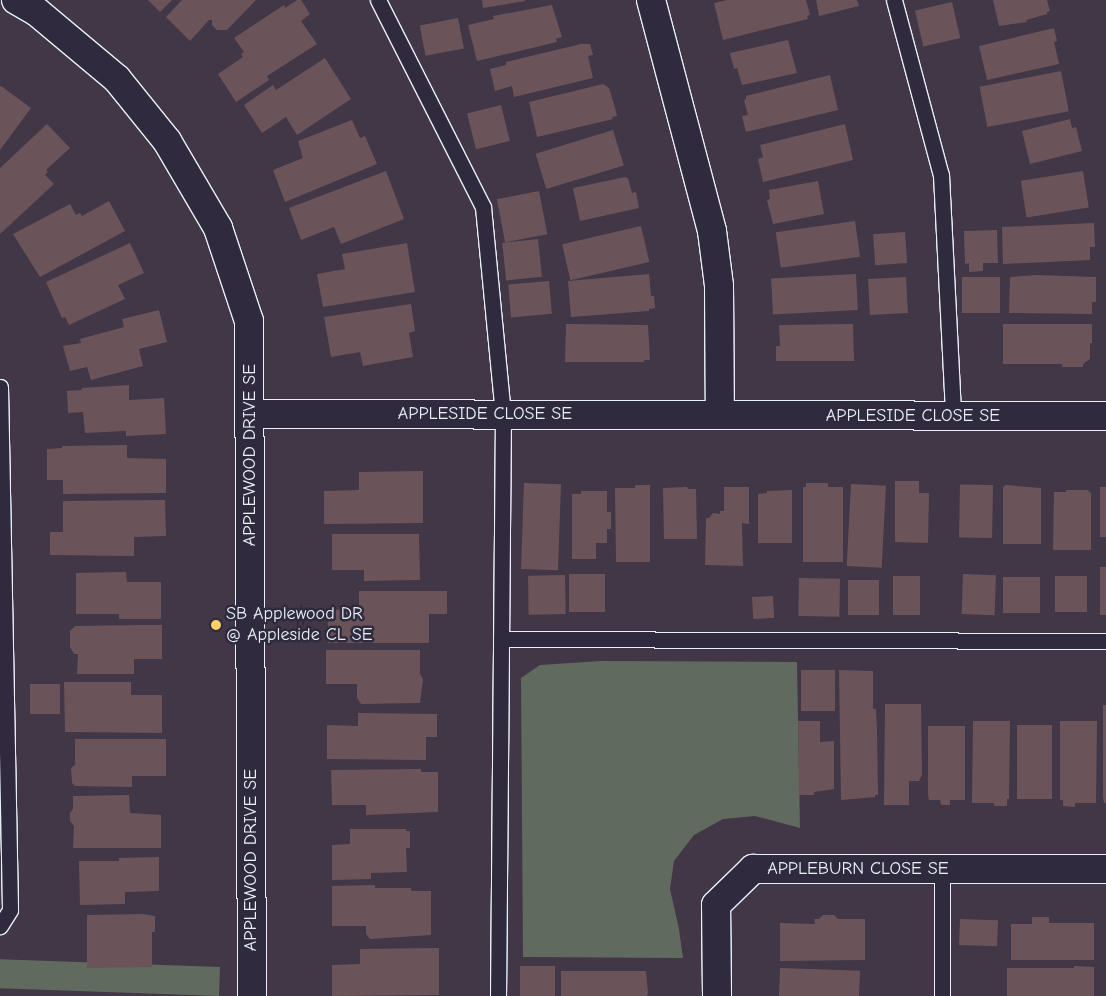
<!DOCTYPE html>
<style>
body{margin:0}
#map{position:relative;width:1106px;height:996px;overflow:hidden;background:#413746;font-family:"Comic Neue",sans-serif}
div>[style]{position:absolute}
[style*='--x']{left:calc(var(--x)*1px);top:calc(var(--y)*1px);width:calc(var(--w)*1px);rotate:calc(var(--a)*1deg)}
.green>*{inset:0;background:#616a5e;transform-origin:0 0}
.building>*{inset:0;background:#6a545a;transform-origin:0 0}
.roads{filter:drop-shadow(1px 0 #e8f1f8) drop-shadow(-1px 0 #e8f1f8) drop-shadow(0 1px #e8f1f8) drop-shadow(0 -1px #e8f1f8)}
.service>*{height:15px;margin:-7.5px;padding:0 7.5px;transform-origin:7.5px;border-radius:7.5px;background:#2f2a3d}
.minor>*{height:28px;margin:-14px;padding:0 14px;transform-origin:14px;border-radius:14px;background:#2f2a3d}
.tertiary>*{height:28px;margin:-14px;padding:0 14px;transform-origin:14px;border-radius:14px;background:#2f2a3d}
.dots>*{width:14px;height:14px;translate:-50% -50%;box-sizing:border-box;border:2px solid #2f2a3d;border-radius:50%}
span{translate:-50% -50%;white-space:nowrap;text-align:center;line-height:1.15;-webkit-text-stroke:5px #2f2a3d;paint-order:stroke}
.street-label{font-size:18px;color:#e8f1f8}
.poi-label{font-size:18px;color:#e8f1f8}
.left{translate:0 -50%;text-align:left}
</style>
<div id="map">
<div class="green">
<i style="clip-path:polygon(601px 661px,797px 662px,800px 828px,755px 816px,723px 819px,694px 835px,674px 861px,670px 889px,679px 929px,683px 958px,523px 957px,521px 678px,540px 665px)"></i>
<i style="left:220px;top:967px;width:29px;height:220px;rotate:92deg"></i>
</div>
<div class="building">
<i style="clip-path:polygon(148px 0,172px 0,160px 12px)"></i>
<i style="clip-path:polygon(182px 0,256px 0,227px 30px,217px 30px,212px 25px,212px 20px,209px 20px,190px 41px,166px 17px)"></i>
<i style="clip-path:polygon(297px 0,301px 0,310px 14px,301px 21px,317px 44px,267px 76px,269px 80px,236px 102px,218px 74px,243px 57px,241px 54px,244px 52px,234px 38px,284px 5px,285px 8px)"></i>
<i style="clip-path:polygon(482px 0,525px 0,525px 1px,483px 8px)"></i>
<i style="clip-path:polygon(727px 0,806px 0,810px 15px,807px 16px,808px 19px,723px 40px,714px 3px)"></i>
<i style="clip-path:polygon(816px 0,857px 0,859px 6px,819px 16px)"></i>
<i style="clip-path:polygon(993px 0,1047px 0,1050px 11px,1047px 12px,1047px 14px,1026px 20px,1027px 22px,999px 26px)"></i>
<i style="left:952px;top:2px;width:37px;height:38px;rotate:77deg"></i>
<i style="clip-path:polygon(552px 5px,562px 37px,556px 39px,557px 42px,477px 61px,468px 25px,494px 19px,493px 16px)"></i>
<i style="left:458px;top:18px;width:31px;height:39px;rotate:79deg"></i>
<i style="clip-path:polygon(1054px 28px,1057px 41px,1054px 42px,1059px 64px,987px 80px,979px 46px)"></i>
<i style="clip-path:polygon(788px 40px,797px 73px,742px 85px,737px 68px,734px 69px,730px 53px)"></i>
<i style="clip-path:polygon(581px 44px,590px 44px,593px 55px,588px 56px,593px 78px,514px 97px,512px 86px,495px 91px,490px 69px,506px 65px,506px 62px)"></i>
<i style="clip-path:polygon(325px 58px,351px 99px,297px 135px,286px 117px,262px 133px,244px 105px,273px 85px,276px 90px)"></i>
<i style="left:1061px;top:71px;width:41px;height:83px;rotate:79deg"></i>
<i style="clip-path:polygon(830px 75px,838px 110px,746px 132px,742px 116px,748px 115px,744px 100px,746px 99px,746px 96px)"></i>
<i style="clip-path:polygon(603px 84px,609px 88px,614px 104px,617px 116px,612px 117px,613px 119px,537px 137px,529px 102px)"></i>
<i style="clip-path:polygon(1px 86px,31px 108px,0 150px,0 87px)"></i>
<i style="left:501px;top:105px;width:37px;height:35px;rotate:76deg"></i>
<i style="clip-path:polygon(1070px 119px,1072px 128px,1076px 127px,1082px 151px,1030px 164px,1022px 131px)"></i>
<i style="clip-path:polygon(352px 120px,360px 138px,365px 136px,377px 164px,285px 202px,273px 170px,303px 158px,298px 141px)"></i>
<i style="clip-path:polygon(47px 124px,70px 148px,46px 170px,48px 172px,45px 175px,54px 184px,0 234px,0 168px)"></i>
<i style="clip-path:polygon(845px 124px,853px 160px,763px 182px,758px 159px,763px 157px,760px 145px)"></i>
<i style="left:613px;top:130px;width:37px;height:81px;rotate:73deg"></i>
<i style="clip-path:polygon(386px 171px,404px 219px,341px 244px,334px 227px,301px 240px,289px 208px)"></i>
<i style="left:1083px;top:171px;width:37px;height:63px;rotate:81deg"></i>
<i style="clip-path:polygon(625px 177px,628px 178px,632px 193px,636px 192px,639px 208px,580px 221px,573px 188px)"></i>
<i style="clip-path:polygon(818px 181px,824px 214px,773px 224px,767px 200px,770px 199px,769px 190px)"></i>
<i style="left:539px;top:191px;width:44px;height:43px;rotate:79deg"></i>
<i style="clip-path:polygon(109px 201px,125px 231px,40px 277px,13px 234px,70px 204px,76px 215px,80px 213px,82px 216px)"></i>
<i style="left:855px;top:221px;width:36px;height:80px;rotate:82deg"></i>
<i style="clip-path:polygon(1094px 223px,1095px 247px,1090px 247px,1090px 260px,1003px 264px,1002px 227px)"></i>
<i style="left:641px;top:226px;width:37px;height:81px;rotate:77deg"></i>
<i style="clip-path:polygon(997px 230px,998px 263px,983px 263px,983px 271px,969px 272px,969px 263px,965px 264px,964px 231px)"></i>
<i style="left:905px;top:232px;width:31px;height:32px;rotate:86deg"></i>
<i style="left:538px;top:239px;width:38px;height:36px;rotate:84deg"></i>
<i style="clip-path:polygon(130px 243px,144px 273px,118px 285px,125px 299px,69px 325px,65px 317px,62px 318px,46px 282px)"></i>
<i style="clip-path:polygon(407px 243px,415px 292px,323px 307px,317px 274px,345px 269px,342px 254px)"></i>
<i style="clip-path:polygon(649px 274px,651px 296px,654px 296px,655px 308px,649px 309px,649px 311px,571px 317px,568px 281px)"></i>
<i style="left:856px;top:274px;width:36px;height:85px;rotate:87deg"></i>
<i style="clip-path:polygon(1036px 275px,1096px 277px,1096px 302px,1092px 302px,1092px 314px,1009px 313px,1010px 277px)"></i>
<i style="left:906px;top:277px;width:36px;height:38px;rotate:87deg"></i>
<i style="left:962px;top:277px;width:38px;height:36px"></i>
<i style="left:549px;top:281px;width:33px;height:41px;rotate:85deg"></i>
<i style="clip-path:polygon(411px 304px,415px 331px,409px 333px,413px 357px,363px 366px,360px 352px,331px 357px,324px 317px)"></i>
<i style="clip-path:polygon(159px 310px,167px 342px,139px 349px,143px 366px,91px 380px,87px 367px,70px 371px,63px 346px,81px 343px,80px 339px,124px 327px,122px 319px)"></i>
<i style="clip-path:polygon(566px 324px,648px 325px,650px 360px,644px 360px,644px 362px,565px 362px)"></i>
<i style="clip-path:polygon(853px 324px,854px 361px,776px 361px,776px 346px,780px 346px,779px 325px)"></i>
<i style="clip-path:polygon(1003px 324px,1092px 324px,1092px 343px,1090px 343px,1090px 359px,1083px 364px,1083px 367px,1062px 367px,1062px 364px,1003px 364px)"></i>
<i style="clip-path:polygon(129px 385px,129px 400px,164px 398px,166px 434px,126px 436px,126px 431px,85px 433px,83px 412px,68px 413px,67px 391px,82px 390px,82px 388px)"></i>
<i style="clip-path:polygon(127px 445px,127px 458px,166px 459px,166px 493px,63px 494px,63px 480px,47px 480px,47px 449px,62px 448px,62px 446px)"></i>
<i style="clip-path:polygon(423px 471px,423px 523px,324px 524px,324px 491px,359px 490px,359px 472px)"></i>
<i style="clip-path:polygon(895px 481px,919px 481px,919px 493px,929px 493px,928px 543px,895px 542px)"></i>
<i style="left:524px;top:483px;width:37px;height:86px;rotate:2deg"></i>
<i style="clip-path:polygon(806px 483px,828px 483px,828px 487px,843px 487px,843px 562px,803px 562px,803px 487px,806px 487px)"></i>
<i style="left:851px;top:484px;width:35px;height:82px;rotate:3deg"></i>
<i style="clip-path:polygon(635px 485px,650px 485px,650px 562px,616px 562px,615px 488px,635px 488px)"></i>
<i style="left:993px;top:485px;width:53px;height:33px;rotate:91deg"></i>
<i style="clip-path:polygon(1005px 485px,1041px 488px,1041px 544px,1003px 544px,1003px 488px)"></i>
<i style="clip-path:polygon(687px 487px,688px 489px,696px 489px,697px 539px,664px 539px,663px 488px)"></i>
<i style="clip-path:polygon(724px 487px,749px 487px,749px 524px,742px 523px,743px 566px,705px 565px,706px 518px,709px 518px,713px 513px,720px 514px,720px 511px,724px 511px)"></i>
<i style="left:1106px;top:487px;width:50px;height:6px;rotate:90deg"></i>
<i style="clip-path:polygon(792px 490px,792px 543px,758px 543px,758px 494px,767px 493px,767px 491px)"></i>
<i style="clip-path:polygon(1066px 490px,1087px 490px,1091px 493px,1091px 550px,1053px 550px,1054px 492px,1066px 492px)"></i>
<i style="clip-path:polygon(581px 491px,607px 491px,607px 512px,611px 512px,611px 529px,607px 529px,607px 543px,596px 543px,596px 559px,572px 559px,572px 494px,581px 494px)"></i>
<i style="clip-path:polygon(165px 500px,166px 536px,134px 537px,134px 556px,50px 555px,50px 532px,63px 532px,63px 501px)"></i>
<i style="clip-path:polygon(332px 534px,419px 534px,420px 580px,364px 581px,364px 570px,332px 570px)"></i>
<i style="left:1100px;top:567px;width:6px;height:48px"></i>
<i style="clip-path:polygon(126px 572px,127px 582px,161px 582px,161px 619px,119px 619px,119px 614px,76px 614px,76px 573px)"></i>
<i style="left:569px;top:574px;width:36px;height:38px"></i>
<i style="left:963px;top:574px;width:33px;height:40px;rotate:2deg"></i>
<i style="left:565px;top:575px;width:39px;height:37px;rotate:89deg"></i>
<i style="left:893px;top:576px;width:27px;height:39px"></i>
<i style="left:1055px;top:576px;width:32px;height:36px"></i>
<i style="left:1003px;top:577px;width:37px;height:36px"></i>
<i style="left:799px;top:578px;width:41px;height:38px;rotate:1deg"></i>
<i style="left:848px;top:580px;width:31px;height:35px"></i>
<i style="clip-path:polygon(359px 591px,447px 591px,447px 614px,429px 614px,429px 643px,328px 643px,328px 610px,359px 609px)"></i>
<i style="left:773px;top:596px;width:22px;height:21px;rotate:87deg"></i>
<i style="clip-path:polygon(143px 625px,162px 625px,162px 659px,134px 659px,134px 674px,77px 674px,78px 654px,74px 654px,70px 647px,70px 631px,75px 626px)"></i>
<i style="clip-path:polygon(326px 650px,420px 650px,420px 674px,423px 679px,420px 703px,361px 704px,357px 698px,357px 684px,326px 684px)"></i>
<i style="left:801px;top:670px;width:34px;height:41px"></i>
<i style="clip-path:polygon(839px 670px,873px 671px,873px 709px,876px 709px,877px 730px,878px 795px,875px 795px,875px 797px,841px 800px)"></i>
<i style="clip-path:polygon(64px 682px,131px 682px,131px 695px,162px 695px,162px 733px,65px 732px)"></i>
<i style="left:30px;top:684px;width:30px;height:30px"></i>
<i style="clip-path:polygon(885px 704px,921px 704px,922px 775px,919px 781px,909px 781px,909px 805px,884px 805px)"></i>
<i style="clip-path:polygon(1103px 705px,1106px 705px,1106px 803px,1104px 803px,1103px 797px)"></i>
<i style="clip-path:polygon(358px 713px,437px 714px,437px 737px,426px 737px,426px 760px,327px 759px,327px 725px,358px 726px)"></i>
<i style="clip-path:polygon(798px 721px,820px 721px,820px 742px,834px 741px,834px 789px,814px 792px,814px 795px,799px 795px)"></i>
<i style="clip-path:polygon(973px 721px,1010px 721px,1009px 799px,1007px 799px,1007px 806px,994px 806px,994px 803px,972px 803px)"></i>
<i style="clip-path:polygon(1060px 721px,1097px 721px,1096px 803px,1075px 803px,1075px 807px,1063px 806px,1063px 800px,1060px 800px)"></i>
<i style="left:1017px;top:725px;width:35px;height:74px"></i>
<i style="clip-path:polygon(928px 726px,965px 726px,965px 800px,950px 800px,950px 805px,941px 805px,940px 800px,929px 800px,928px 795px)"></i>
<i style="clip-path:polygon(75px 739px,166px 739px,166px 776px,132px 776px,132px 787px,75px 786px,72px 783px,71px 768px,75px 765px)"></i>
<i style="clip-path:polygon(421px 769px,421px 772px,438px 772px,438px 812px,366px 815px,366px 805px,332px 805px,331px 770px)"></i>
<i style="clip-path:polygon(129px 795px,130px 813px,161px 815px,161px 848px,73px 848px,74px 826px,70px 821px,70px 813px,73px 809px,73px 796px)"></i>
<i style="clip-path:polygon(350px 829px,406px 829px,406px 831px,410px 831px,410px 848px,406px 848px,407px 872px,371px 873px,371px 879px,332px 880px,332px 845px,350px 844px)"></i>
<i style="clip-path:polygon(159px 857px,159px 891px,125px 892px,125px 904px,80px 905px,79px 861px,119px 861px,119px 858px)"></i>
<i style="clip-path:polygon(375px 885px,375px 888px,411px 888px,411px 891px,431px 891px,431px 935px,370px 939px,366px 934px,366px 926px,332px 926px,332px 886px)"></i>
<i style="clip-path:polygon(142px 914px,155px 916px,155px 932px,152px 932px,152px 967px,87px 968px,87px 915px)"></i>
<i style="clip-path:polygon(823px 915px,834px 915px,838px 919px,865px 919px,865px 960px,780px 961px,780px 923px,815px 924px,814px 919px,819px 919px)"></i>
<i style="clip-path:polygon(1032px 917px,1049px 917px,1049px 923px,1094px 923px,1094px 960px,1011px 960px,1011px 924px,1032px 924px)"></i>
<i style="left:960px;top:919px;width:38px;height:26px;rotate:2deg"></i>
<i style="clip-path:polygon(439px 948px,439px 995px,332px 996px,332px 965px,360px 964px,360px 949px)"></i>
<i style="left:520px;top:966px;width:35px;height:30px"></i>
<i style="clip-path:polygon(1074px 966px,1094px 967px,1094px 996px,1007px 996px,1007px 968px,1074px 968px)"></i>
<i style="left:780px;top:968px;width:80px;height:28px;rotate:2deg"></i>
<i style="clip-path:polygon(561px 971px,646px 971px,648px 993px,647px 996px,561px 996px)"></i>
</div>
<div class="roads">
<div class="service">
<i style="--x:378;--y:0;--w:232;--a:63.1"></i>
<i style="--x:483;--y:207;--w:208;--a:84.5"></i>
<i style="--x:503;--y:414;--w:582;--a:90.49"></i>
<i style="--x:894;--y:0;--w:181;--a:75"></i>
<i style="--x:941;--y:175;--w:241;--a:87.1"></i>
<i style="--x:0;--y:387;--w:523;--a:88.9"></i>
<i style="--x:10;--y:910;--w:19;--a:122"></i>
<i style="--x:501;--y:639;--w:605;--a:0.19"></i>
<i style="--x:942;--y:996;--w:127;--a:-90"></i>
</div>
<div class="minor">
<i style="--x:651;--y:0;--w:239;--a:75.2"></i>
<i style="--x:712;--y:231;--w:55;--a:82.7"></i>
<i style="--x:719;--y:286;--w:128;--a:89.6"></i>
<i style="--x:250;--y:414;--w:856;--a:0.13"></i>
<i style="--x:717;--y:996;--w:91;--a:-90.6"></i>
<i style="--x:716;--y:905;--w:52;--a:-44.2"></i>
<i style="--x:753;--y:869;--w:353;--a:0"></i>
</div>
<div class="tertiary">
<i style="--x:16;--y:0;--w:24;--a:30"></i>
<i style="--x:37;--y:12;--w:104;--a:39.9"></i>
<i style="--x:117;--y:79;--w:80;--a:51.1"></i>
<i style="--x:167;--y:141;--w:101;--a:59.6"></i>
<i style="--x:218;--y:228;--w:98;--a:71.6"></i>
<i style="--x:249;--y:321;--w:675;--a:89.75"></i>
</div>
</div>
<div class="dots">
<i style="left:216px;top:625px;background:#ffd166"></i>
</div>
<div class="street-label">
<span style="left:485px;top:414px">APPLESIDE CLOSE SE</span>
<span style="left:913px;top:416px">APPLESIDE CLOSE SE</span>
<span style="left:250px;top:455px;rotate:-90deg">APPLEWOOD DRIVE SE</span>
<span style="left:251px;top:860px;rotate:-90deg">APPLEWOOD DRIVE SE</span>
<span style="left:858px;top:869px">APPLEBURN CLOSE SE</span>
</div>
<div class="poi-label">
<span class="left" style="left:226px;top:625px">SB Applewood DR<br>@ Appleside CL SE</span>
</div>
</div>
